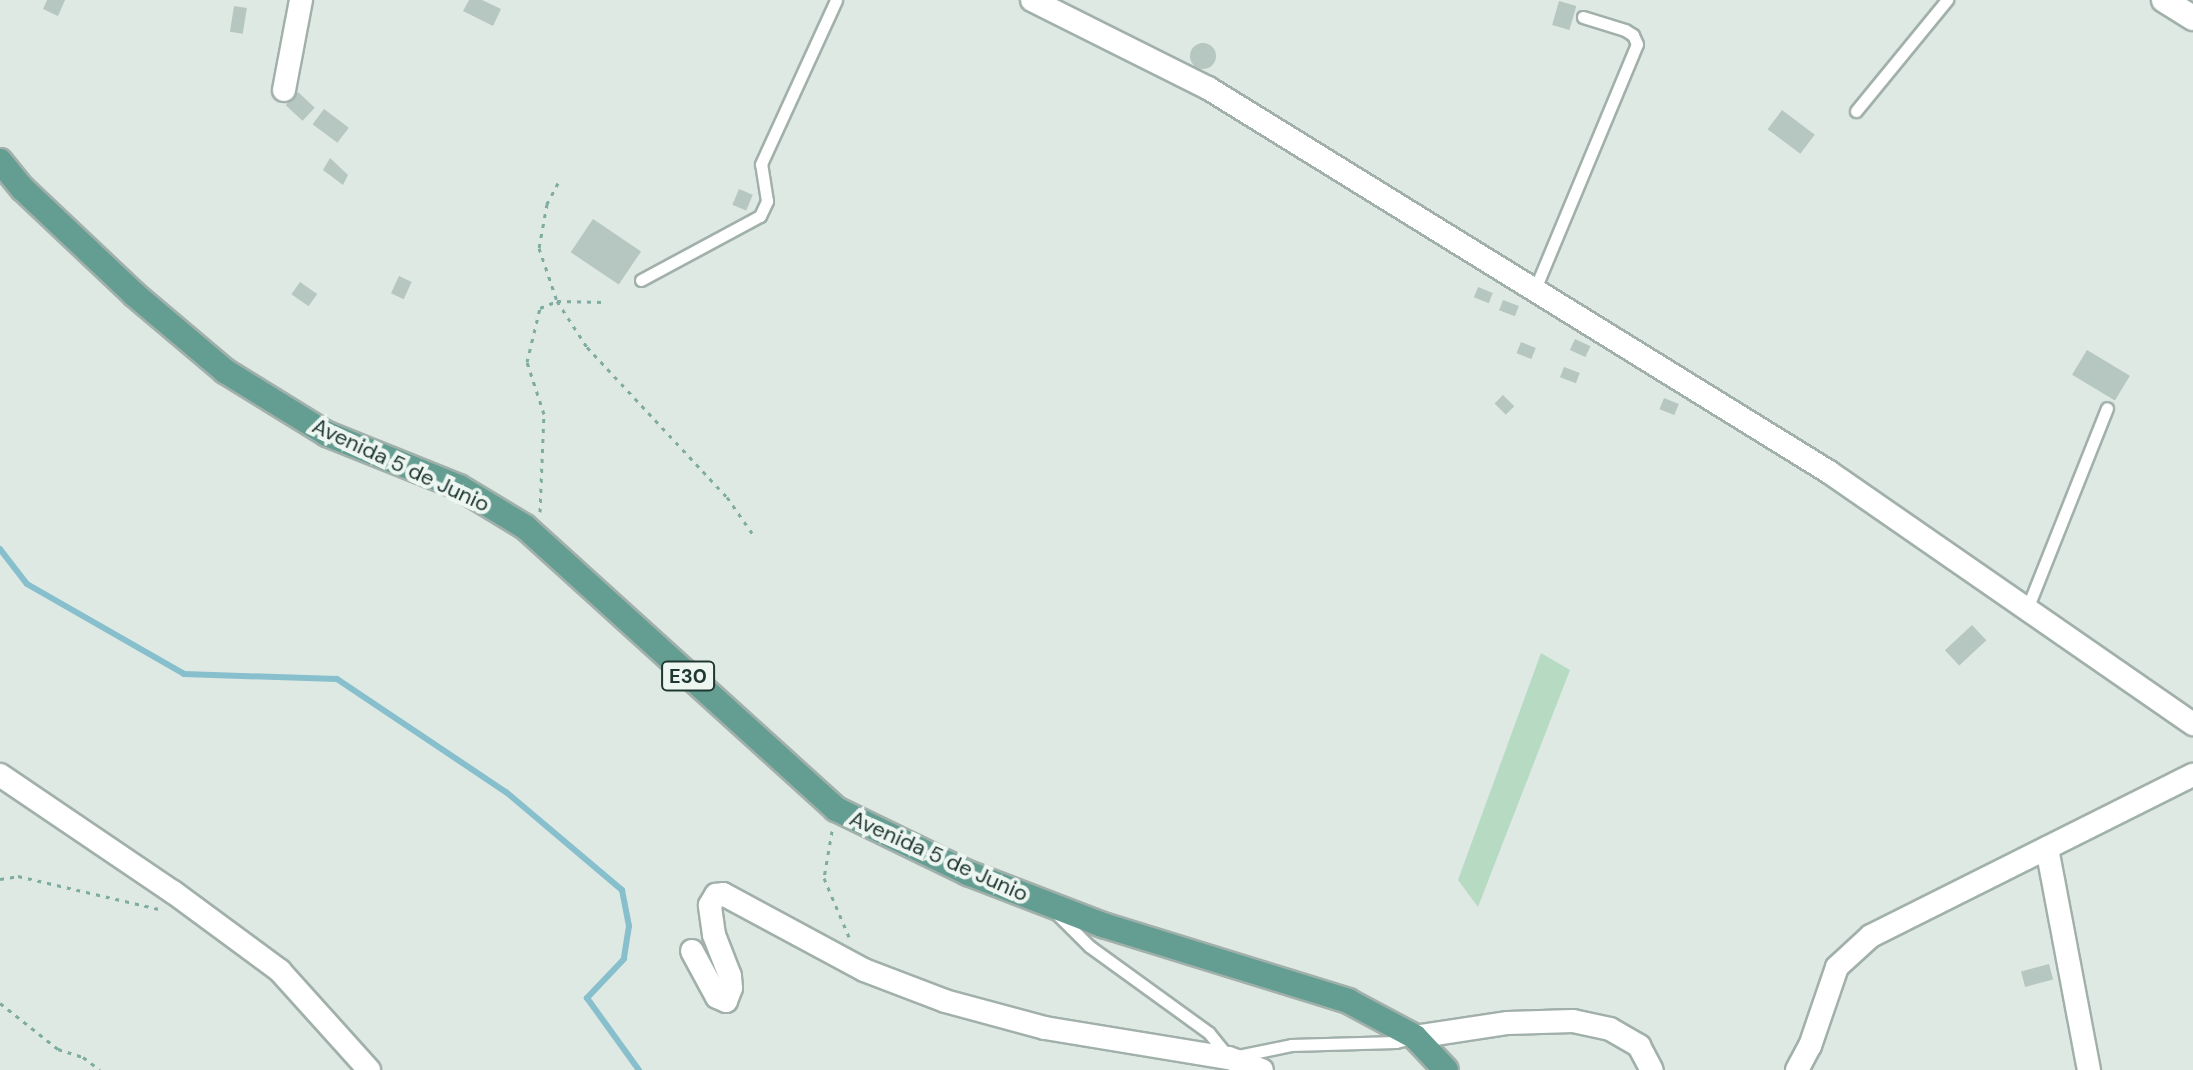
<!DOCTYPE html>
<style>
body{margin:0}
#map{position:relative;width:2193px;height:1070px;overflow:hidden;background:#dee9e4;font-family:"DM Sans",sans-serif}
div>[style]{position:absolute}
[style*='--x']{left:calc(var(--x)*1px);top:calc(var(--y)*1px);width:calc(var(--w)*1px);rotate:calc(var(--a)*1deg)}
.green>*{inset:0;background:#b7dac2}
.stream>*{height:6px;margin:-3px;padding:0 3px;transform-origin:3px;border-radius:3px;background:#87bfcd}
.building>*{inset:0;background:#b6c6c0;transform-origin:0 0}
.round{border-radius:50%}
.path>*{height:3px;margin-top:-1.5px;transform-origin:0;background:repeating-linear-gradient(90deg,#7faca0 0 4px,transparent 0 10px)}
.roads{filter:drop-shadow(2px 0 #a1b0ab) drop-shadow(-2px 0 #a1b0ab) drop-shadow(0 2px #a1b0ab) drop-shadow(0 -2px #a1b0ab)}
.lane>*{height:11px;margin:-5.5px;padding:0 5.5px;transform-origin:5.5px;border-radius:5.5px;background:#fff}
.street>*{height:22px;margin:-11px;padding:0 11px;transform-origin:11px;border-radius:11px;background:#fff}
.secondary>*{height:24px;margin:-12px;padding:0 12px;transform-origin:12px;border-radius:12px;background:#fff}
.primary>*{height:24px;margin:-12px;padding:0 12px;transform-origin:12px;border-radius:12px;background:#649d91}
span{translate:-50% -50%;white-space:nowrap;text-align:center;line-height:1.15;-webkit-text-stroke:8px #eef6f2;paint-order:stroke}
.shield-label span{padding:2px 6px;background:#eef6f2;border:2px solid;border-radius:6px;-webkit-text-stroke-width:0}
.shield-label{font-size:20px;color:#203832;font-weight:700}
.street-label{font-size:22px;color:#203832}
</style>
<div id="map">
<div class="green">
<i style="clip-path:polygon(1541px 653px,1570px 670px,1478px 907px,1458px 880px)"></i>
</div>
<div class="stream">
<i style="--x:0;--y:549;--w:44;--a:52.4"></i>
<i style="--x:27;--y:584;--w:181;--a:29.8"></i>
<i style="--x:184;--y:674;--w:153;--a:1.9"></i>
<i style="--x:337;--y:679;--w:203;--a:33.8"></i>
<i style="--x:506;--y:792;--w:152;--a:40.2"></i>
<i style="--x:622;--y:890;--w:37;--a:79"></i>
<i style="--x:629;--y:926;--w:33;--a:99"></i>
<i style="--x:624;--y:959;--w:54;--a:133.5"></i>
<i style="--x:587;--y:998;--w:89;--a:54.2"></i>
</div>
<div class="building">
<i style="clip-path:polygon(47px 0,65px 0,58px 16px,43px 9px)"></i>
<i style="clip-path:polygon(469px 0,482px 0,501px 9px,493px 26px,463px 11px)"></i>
<i style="left:1559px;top:1px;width:18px;height:25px;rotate:16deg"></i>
<i style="left:234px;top:6px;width:13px;height:26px;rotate:9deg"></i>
<i class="round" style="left:1190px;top:43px;width:26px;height:26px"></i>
<i style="left:298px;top:92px;width:23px;height:18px;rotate:43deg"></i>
<i style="left:324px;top:109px;width:31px;height:19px;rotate:37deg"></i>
<i style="left:1782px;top:110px;width:41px;height:24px;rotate:37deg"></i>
<i style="clip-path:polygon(330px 158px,348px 175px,343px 185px,323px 170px)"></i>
<i style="left:739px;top:189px;width:15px;height:17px;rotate:23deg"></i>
<i style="left:593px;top:219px;width:58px;height:40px;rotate:34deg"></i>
<i style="left:399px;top:276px;width:14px;height:19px;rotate:25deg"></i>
<i style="left:300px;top:282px;width:21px;height:15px;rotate:35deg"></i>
<i style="left:1478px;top:287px;width:16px;height:11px;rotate:22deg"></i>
<i style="left:1503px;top:300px;width:17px;height:11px;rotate:21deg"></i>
<i style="left:1575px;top:339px;width:17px;height:12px;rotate:25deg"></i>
<i style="left:1521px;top:342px;width:16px;height:12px;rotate:22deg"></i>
<i style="left:2087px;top:350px;width:50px;height:29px;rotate:31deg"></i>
<i style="left:1564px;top:367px;width:17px;height:11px;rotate:21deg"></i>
<i style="left:1503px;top:395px;width:16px;height:12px;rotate:45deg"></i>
<i style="left:1664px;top:398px;width:16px;height:12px;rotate:22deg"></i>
<i style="left:1972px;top:625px;width:21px;height:37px;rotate:47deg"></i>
<i style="left:2049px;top:964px;width:16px;height:29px;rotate:75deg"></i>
</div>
<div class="path">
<i style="--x:558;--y:183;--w:24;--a:118"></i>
<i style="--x:547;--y:204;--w:45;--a:100.3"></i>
<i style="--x:539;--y:248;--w:56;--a:71.2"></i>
<i style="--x:557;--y:301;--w:55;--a:56.9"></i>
<i style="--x:587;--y:347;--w:205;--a:47"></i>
<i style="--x:727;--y:497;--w:44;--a:55.2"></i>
<i style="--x:540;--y:512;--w:98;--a:-87.7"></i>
<i style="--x:544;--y:414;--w:55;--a:-108.1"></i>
<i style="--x:527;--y:362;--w:56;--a:-76.5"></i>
<i style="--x:540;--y:308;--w:18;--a:-22"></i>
<i style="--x:557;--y:301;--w:48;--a:1.2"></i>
<i style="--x:832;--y:831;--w:48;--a:99.7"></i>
<i style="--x:824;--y:878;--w:64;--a:67"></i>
<i style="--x:0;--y:879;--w:18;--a:-9"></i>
<i style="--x:18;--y:876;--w:149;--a:13.2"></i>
<i style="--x:0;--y:1003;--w:74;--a:38.4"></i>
<i style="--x:58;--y:1049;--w:26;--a:18"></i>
<i style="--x:83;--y:1057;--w:21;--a:37"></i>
</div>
<div class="roads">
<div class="lane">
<i style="--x:1856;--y:111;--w:144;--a:-50.7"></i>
<i style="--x:641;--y:280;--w:135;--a:-28.3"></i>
<i style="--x:760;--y:216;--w:17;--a:-65"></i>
<i style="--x:767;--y:201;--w:37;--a:-99"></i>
<i style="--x:761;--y:164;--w:180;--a:-65.4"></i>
<i style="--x:1535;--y:289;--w:265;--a:-67.4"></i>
<i style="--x:1637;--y:44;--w:10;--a:-114"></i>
<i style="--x:1633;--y:35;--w:9;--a:-148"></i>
<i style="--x:1625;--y:30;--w:44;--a:-162.8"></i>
<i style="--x:2027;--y:609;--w:216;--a:-68.3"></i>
<i style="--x:1056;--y:913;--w:47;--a:45"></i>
<i style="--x:1089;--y:946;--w:148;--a:35.9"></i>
<i style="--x:1209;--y:1033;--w:28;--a:51"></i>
<i style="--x:1238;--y:1056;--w:54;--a:-11.7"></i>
<i style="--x:1291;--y:1045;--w:105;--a:-1.6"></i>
<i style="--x:1396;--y:1042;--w:16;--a:-15"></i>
</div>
<div class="street">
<i style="--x:1032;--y:0;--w:197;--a:26.6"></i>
<i style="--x:1208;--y:88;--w:730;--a:31.73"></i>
<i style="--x:1829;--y:472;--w:443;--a:34.7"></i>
<i style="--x:284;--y:90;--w:92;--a:-79.3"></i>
<i style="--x:0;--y:775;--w:209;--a:34.1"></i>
<i style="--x:173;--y:892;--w:133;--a:36.4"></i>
<i style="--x:280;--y:971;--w:133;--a:48"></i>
<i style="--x:2047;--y:848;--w:226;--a:79.3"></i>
<i style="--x:692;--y:951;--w:52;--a:61.5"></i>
<i style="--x:717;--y:997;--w:10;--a:24"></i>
<i style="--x:726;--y:1001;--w:14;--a:-69"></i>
<i style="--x:731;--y:988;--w:12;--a:-95"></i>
<i style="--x:730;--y:976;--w:44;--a:-111.3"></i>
<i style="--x:714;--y:935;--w:30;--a:-98"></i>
<i style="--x:710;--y:905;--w:12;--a:-59"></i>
<i style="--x:716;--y:895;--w:7;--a:-8"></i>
<i style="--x:723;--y:894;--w:160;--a:28.3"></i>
<i style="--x:864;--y:970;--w:87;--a:20.9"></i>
<i style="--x:945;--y:1001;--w:104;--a:15.1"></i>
<i style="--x:1045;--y:1028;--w:186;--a:9.3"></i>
<i style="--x:1229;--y:1058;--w:35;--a:20"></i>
<i style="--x:1415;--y:1037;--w:94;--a:-8.6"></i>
<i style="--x:1508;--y:1023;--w:65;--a:-1.8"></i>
<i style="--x:1573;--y:1021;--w:38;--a:12"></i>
<i style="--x:1610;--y:1029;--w:34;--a:30"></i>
<i style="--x:1639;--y:1046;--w:27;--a:62"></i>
<i style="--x:1797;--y:1070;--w:27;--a:-62"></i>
<i style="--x:1810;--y:1046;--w:83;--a:-71.1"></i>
<i style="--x:1837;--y:967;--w:46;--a:-42.4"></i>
<i style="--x:1871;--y:936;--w:360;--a:-26.6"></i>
</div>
<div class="secondary">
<i style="--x:2164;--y:0;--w:34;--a:32"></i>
</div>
<div class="primary">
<i style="--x:0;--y:161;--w:36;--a:51"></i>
<i style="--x:23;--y:189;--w:154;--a:43.4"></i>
<i style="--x:135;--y:295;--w:118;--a:40.2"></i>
<i style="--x:225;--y:371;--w:120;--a:31.7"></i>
<i style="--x:327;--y:434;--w:142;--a:21.9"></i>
<i style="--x:459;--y:487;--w:77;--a:31.2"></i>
<i style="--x:525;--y:527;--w:420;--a:42.2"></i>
<i style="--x:836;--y:809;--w:147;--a:25.9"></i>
<i style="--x:968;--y:873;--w:145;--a:21.1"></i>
<i style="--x:1103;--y:925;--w:257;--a:17.2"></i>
<i style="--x:1348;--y:1001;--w:76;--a:28.2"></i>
<i style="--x:1415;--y:1037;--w:45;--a:46.8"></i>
</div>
</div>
<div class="shield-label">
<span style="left:688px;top:676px">E30</span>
</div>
<div class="street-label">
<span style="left:401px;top:465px;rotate:25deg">Avenida 5 de Junio</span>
<span style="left:939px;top:856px;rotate:24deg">Avenida 5 de Junio</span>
</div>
</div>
